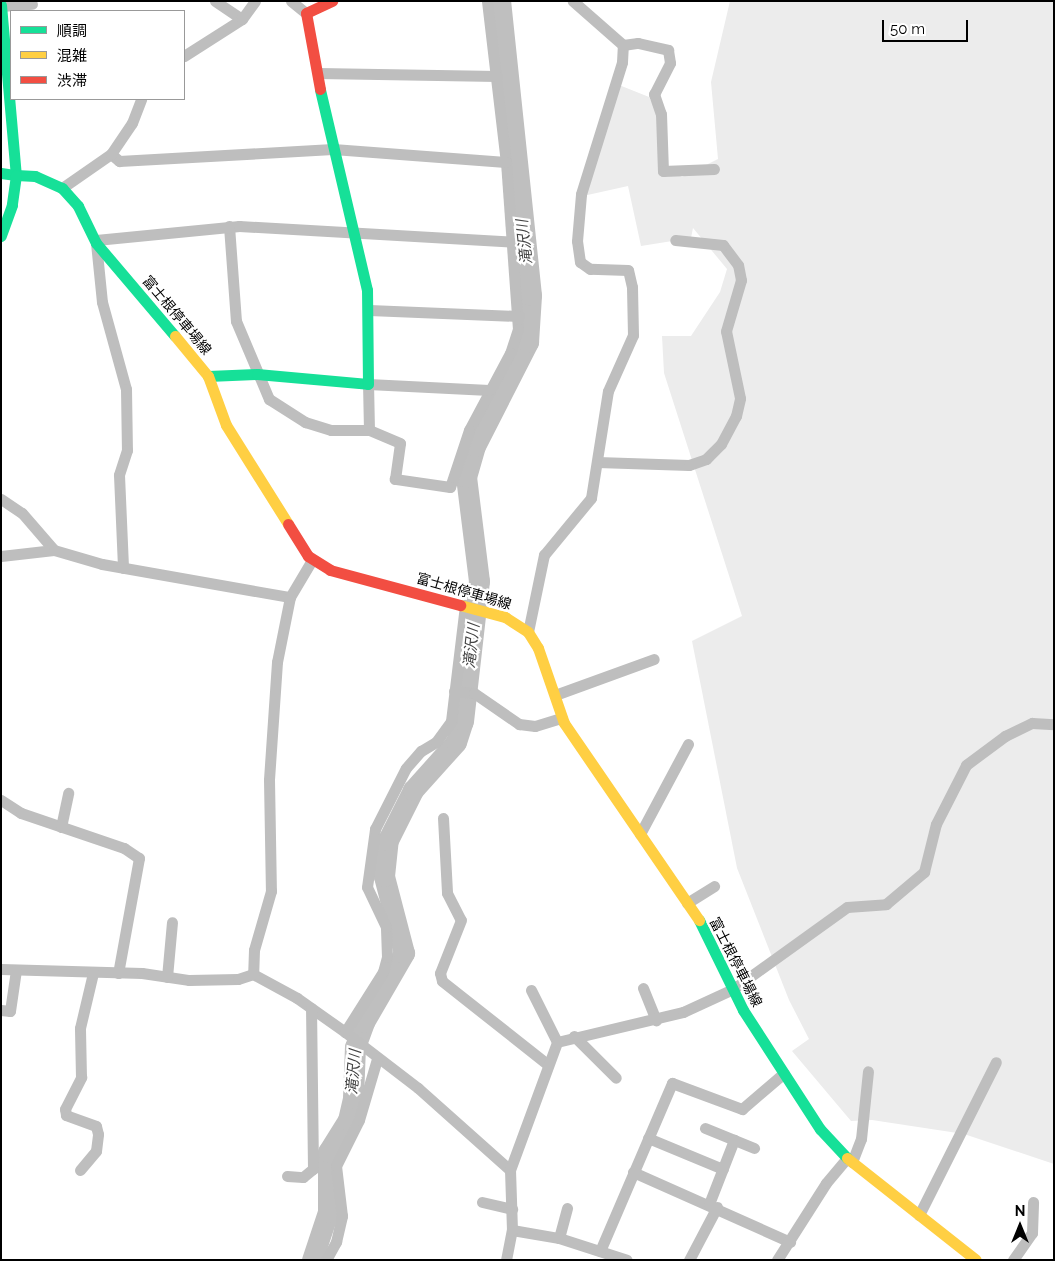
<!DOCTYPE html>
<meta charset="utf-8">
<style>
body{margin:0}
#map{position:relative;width:1055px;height:1261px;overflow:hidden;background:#fff;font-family:Raleway,"Noto Sans JP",sans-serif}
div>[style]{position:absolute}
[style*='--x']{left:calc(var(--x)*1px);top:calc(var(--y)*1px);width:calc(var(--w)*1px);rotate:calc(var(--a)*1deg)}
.green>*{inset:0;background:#ececec}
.river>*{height:21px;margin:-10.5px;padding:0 10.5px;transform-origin:10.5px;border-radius:10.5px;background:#bfbfbf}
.street>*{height:11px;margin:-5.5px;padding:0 5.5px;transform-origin:5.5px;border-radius:5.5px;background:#bebebe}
.fast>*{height:11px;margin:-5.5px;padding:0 5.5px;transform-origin:5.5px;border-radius:5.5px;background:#16e098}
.slow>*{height:11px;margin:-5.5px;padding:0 5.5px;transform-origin:5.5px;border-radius:5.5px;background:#ffcf43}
.jam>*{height:11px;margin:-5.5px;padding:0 5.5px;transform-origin:5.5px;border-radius:5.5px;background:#f24e42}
span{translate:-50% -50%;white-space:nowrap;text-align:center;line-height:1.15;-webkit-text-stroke:4.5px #fff;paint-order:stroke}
.street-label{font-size:14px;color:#000}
.water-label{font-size:15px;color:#444;font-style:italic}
.frame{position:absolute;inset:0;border:2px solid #000;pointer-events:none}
.legend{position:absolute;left:10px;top:10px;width:175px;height:90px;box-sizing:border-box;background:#fff;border:1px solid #999;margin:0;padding:6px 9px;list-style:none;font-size:15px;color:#000}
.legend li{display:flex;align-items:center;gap:10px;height:25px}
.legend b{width:25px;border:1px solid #999}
.north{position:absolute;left:995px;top:1201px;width:50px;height:50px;-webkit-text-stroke:4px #fff;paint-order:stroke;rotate:0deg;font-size:14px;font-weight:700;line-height:20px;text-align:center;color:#000}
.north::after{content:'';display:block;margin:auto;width:18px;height:22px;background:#000;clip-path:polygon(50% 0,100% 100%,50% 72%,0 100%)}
.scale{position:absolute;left:882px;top:20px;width:86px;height:22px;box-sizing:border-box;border:2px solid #000;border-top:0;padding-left:6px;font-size:15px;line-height:18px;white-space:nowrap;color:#000;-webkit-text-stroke:4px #fff;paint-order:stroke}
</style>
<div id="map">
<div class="green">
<i style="clip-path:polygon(730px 1px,1054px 1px,1054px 1164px,964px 1134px,872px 1120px,851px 1121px,792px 1051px,809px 1039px,789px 1000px,737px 868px,692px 641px,742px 616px,664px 373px,662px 336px,691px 336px,720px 292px,727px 269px,693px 228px,691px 238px,641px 246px,628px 186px,583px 196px,619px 85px,649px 97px,656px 110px,663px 166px,682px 177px,718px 159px,711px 82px)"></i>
</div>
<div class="river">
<i style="--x:312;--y:1260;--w:51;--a:-71.6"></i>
<i style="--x:328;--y:1212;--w:60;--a:-90"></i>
<i style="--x:328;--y:1152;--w:38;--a:-58"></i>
<i style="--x:348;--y:1120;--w:23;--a:-77"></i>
<i style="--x:353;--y:1098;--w:51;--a:-87.8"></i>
<i style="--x:355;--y:1047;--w:27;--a:-70"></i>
<i style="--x:364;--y:1022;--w:80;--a:-59.9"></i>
<i style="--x:404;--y:953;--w:80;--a:-104.6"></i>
<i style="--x:384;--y:876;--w:36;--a:-84"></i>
<i style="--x:388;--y:840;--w:56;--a:-63.4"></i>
<i style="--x:413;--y:790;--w:64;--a:-48.1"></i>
<i style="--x:456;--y:742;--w:22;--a:-72"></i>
<i style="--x:463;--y:721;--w:141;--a:-83.5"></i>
<i style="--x:479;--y:581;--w:105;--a:-97.1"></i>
<i style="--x:466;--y:477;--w:32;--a:-74"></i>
<i style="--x:475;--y:446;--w:117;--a:-63"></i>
<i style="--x:528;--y:342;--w:47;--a:-86.3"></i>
<i style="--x:531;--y:295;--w:296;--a:-96"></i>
</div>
<div class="street">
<i style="--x:215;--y:1;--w:32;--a:34"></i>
<i style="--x:291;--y:1;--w:19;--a:39"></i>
<i style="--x:487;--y:1;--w:162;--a:83.3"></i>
<i style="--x:506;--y:162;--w:167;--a:85.9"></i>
<i style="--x:518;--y:329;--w:25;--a:108"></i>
<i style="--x:510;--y:353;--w:87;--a:118"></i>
<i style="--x:469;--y:430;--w:60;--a:108.4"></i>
<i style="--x:450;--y:487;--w:56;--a:-171.7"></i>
<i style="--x:395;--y:479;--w:36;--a:-82"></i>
<i style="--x:400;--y:443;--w:34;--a:-157"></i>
<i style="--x:369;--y:430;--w:46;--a:-91.2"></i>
<i style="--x:368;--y:384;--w:121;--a:2.8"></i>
<i style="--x:1;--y:6;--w:31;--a:-4"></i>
<i style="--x:623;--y:45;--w:15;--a:-8"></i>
<i style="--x:638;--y:43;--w:31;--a:13"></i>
<i style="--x:668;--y:50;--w:13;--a:81"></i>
<i style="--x:670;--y:63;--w:35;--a:117"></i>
<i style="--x:654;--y:94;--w:21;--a:71"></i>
<i style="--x:661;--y:114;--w:57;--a:88"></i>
<i style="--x:663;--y:171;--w:51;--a:-2.2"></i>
<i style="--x:184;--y:56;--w:69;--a:-32.5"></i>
<i style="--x:242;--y:19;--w:22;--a:-54"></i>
<i style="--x:318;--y:73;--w:179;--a:1"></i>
<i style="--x:111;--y:154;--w:11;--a:41"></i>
<i style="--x:119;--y:161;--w:214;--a:-3.2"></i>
<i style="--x:333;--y:149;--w:173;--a:4.3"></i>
<i style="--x:62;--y:188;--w:60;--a:-34.8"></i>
<i style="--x:111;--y:154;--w:37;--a:-56"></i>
<i style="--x:132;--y:123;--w:26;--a:-69"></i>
<i style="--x:229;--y:226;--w:95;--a:85.8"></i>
<i style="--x:236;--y:321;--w:85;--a:67.1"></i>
<i style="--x:269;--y:399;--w:43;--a:32.6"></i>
<i style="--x:305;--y:422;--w:27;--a:17"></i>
<i style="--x:331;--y:430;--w:38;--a:0"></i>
<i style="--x:96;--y:240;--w:144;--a:-5.6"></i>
<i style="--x:239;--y:226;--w:274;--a:3.3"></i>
<i style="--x:96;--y:243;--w:59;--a:84.2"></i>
<i style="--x:102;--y:302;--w:90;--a:74.6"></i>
<i style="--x:126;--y:389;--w:61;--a:89.1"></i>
<i style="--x:127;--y:450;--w:26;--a:108"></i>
<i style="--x:119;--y:475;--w:93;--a:87.5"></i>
<i style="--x:369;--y:310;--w:150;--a:2.3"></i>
<i style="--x:597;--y:462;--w:92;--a:1.9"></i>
<i style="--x:689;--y:465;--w:18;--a:-19"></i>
<i style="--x:706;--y:459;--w:21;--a:-45"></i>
<i style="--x:721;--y:444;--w:32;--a:-62"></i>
<i style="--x:736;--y:416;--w:18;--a:-77"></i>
<i style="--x:740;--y:398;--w:68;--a:-101.8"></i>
<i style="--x:726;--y:331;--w:53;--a:-73.6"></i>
<i style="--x:741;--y:280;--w:15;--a:-101"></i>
<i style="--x:738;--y:265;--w:25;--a:-127"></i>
<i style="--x:723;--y:245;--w:48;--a:-174.1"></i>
<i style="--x:1;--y:499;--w:25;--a:34"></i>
<i style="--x:22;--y:513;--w:49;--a:49.1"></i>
<i style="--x:1;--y:556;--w:53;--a:-6.5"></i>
<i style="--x:54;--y:550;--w:50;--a:16.3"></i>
<i style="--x:102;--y:564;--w:191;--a:10"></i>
<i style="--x:312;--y:560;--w:43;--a:120.7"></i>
<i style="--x:290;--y:597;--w:66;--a:101.3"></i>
<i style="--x:277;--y:662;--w:118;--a:93.9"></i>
<i style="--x:269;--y:780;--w:111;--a:89"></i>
<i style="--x:271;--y:891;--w:61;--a:106.1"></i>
<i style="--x:254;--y:950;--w:24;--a:92"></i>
<i style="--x:253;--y:974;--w:50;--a:28.6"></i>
<i style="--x:297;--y:998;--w:59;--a:35.3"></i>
<i style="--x:345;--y:1032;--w:92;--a:37.5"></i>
<i style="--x:418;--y:1088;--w:123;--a:41.7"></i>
<i style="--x:528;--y:632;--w:79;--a:-78.3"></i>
<i style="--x:544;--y:555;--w:74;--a:-50.5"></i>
<i style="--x:591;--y:498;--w:108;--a:-81"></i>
<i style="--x:608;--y:391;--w:61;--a:-65.9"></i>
<i style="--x:633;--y:335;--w:48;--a:-91.2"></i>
<i style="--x:632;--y:287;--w:17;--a:-103"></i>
<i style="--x:628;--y:270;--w:38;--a:-178"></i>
<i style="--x:590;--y:269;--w:12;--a:-145"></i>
<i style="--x:580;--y:262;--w:21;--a:-98"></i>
<i style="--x:577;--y:241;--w:47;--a:-85.1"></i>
<i style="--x:581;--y:194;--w:138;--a:-72.7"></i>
<i style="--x:622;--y:62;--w:17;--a:-87"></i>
<i style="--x:623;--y:45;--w:67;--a:-138.7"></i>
<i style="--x:454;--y:691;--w:20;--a:6"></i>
<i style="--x:474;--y:693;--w:55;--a:34.6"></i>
<i style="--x:519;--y:724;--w:16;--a:7"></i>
<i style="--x:535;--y:726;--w:28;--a:-17"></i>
<i style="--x:555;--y:695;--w:105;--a:-20"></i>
<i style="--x:1;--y:800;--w:24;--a:33"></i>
<i style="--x:21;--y:813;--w:109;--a:18.8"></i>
<i style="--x:124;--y:848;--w:18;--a:34"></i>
<i style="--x:139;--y:858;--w:117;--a:100.3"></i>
<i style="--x:443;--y:818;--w:75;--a:86.9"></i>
<i style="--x:447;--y:893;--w:30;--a:63"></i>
<i style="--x:461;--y:920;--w:57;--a:111.6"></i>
<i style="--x:440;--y:973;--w:8;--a:76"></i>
<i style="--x:442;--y:981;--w:132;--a:38.3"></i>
<i style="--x:61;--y:827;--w:35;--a:-78"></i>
<i style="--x:640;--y:834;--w:102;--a:-61.9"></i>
<i style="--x:687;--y:903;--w:32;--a:-32"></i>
<i style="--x:1;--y:969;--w:141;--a:1.6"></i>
<i style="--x:142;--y:973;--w:48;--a:8.5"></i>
<i style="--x:189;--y:980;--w:49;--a:-1.2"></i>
<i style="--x:238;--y:979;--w:16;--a:-18"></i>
<i style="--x:167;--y:977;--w:55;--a:-84.8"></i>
<i style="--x:643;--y:988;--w:35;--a:68"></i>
<i style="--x:531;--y:990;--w:58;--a:63.4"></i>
<i style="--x:1;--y:1010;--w:9;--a:6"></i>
<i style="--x:10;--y:1011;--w:41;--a:-81.7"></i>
<i style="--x:345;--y:1032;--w:71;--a:-57.7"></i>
<i style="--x:383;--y:972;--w:16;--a:-75"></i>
<i style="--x:387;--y:957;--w:30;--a:-92"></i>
<i style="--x:386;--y:927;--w:44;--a:-115.4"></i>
<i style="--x:367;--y:887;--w:59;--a:-82.1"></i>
<i style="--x:375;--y:829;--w:68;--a:-63.1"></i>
<i style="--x:406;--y:768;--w:23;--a:-49"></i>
<i style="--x:421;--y:751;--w:17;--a:-31"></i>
<i style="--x:436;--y:742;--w:26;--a:-54"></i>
<i style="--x:451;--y:721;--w:117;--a:-83.1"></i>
<i style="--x:574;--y:1036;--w:59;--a:45"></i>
<i style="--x:705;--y:1128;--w:53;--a:22.2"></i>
<i style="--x:648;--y:1138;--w:81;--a:22.5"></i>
<i style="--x:852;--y:1162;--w:25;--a:-69"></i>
<i style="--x:861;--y:1139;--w:68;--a:-84.1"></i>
<i style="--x:80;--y:1170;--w:25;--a:-50"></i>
<i style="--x:96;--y:1151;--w:17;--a:-83"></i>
<i style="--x:98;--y:1134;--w:8;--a:-104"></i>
<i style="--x:96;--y:1126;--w:32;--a:-160"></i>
<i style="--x:66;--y:1115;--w:6;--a:-99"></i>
<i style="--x:65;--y:1109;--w:36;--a:-63"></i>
<i style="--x:81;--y:1077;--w:49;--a:-91.2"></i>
<i style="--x:80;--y:1028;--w:57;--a:-76.7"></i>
<i style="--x:633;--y:1172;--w:172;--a:24"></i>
<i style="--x:287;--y:1176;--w:16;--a:4"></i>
<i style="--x:303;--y:1177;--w:13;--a:-39"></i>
<i style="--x:313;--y:1169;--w:161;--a:-90.7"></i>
<i style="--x:482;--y:1202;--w:31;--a:13"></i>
<i style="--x:709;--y:1204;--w:69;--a:-68.7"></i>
<i style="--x:919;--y:1215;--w:171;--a:-63.3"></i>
<i style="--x:512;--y:1230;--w:48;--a:9.7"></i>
<i style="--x:559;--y:1238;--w:71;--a:17.9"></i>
<i style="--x:559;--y:1238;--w:31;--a:-75"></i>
<i style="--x:600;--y:1251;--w:183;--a:-66.8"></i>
<i style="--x:672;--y:1083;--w:75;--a:20.4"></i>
<i style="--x:742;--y:1109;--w:55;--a:-40.6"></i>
<i style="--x:326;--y:1260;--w:21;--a:-61"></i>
<i style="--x:336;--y:1242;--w:27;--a:-77"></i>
<i style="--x:342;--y:1216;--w:50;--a:-96.8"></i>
<i style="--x:336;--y:1166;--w:51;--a:-63.4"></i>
<i style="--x:359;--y:1120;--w:64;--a:-73.6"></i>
<i style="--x:506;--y:1260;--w:31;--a:-79"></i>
<i style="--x:512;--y:1230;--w:60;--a:-91.9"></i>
<i style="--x:510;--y:1170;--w:136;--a:-69.8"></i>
<i style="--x:557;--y:1042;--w:130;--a:-13.4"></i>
<i style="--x:683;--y:1012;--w:55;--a:-24.7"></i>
<i style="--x:733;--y:989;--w:140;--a:-35.7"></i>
<i style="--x:847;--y:907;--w:39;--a:-4"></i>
<i style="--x:886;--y:904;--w:50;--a:-40.1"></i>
<i style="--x:924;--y:872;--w:49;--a:-76"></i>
<i style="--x:936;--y:824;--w:66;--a:-63"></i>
<i style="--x:966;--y:765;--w:49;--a:-36.6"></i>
<i style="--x:1005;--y:736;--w:30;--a:-26"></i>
<i style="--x:1032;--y:723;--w:22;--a:3"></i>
<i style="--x:689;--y:1260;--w:60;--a:-62.2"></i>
<i style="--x:777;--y:1260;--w:91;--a:-57.5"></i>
<i style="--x:826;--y:1183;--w:33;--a:-50"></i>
<i style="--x:1013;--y:1260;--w:33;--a:-55"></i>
<i style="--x:1032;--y:1233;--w:31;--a:-88"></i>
</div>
<div class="fast">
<i style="--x:1;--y:5;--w:171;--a:85"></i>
<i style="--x:16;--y:175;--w:19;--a:3"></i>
<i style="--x:35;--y:176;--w:30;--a:24"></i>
<i style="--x:62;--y:188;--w:24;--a:48"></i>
<i style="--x:78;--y:206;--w:41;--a:64.1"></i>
<i style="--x:96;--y:243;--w:122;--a:49.7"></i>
<i style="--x:1;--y:173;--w:15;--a:8"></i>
<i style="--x:16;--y:175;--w:30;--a:98"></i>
<i style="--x:12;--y:205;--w:33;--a:110"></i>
<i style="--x:208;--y:376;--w:49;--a:-2.3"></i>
<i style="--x:257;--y:374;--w:111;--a:5.1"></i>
<i style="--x:368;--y:384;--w:94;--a:-90.6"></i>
<i style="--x:367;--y:290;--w:206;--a:-103.2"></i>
<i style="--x:699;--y:920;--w:100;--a:63.9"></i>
<i style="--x:743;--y:1010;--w:142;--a:57.1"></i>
<i style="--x:820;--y:1129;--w:40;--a:47"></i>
</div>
<div class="slow">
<i style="--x:175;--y:336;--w:52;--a:50.5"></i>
<i style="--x:208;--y:376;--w:52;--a:69.8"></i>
<i style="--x:226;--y:425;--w:117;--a:57.9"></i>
<i style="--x:460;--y:605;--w:47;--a:14.9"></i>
<i style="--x:505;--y:617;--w:27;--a:33"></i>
<i style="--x:528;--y:632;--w:19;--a:58"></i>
<i style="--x:538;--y:648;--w:79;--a:70.9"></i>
<i style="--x:564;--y:723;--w:239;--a:55.6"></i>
<i style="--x:847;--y:1158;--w:164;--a:38.3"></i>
</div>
<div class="jam">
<i style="--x:320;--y:89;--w:77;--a:-100.4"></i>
<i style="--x:306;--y:13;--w:29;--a:-25"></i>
<i style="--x:288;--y:524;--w:38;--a:58"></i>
<i style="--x:308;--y:556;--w:26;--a:32"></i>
<i style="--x:330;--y:570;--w:135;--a:15.1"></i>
</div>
<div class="street-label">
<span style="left:177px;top:315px;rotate:50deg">富士根停車場線</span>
<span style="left:464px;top:591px;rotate:16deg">富士根停車場線</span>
<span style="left:736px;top:962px;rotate:63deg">富士根停車場線</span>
</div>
<div class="water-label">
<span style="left:525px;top:242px;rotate:-96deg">滝沢川</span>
<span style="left:472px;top:646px;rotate:-84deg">滝沢川</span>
<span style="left:354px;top:1072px;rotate:-85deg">滝沢川</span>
</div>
<div class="frame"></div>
<ul class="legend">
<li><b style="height:6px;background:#16e098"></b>順調</li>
<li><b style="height:6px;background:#ffcf43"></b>混雑</li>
<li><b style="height:6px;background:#f24e42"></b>渋滞</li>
</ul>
<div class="north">N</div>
<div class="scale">50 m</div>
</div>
